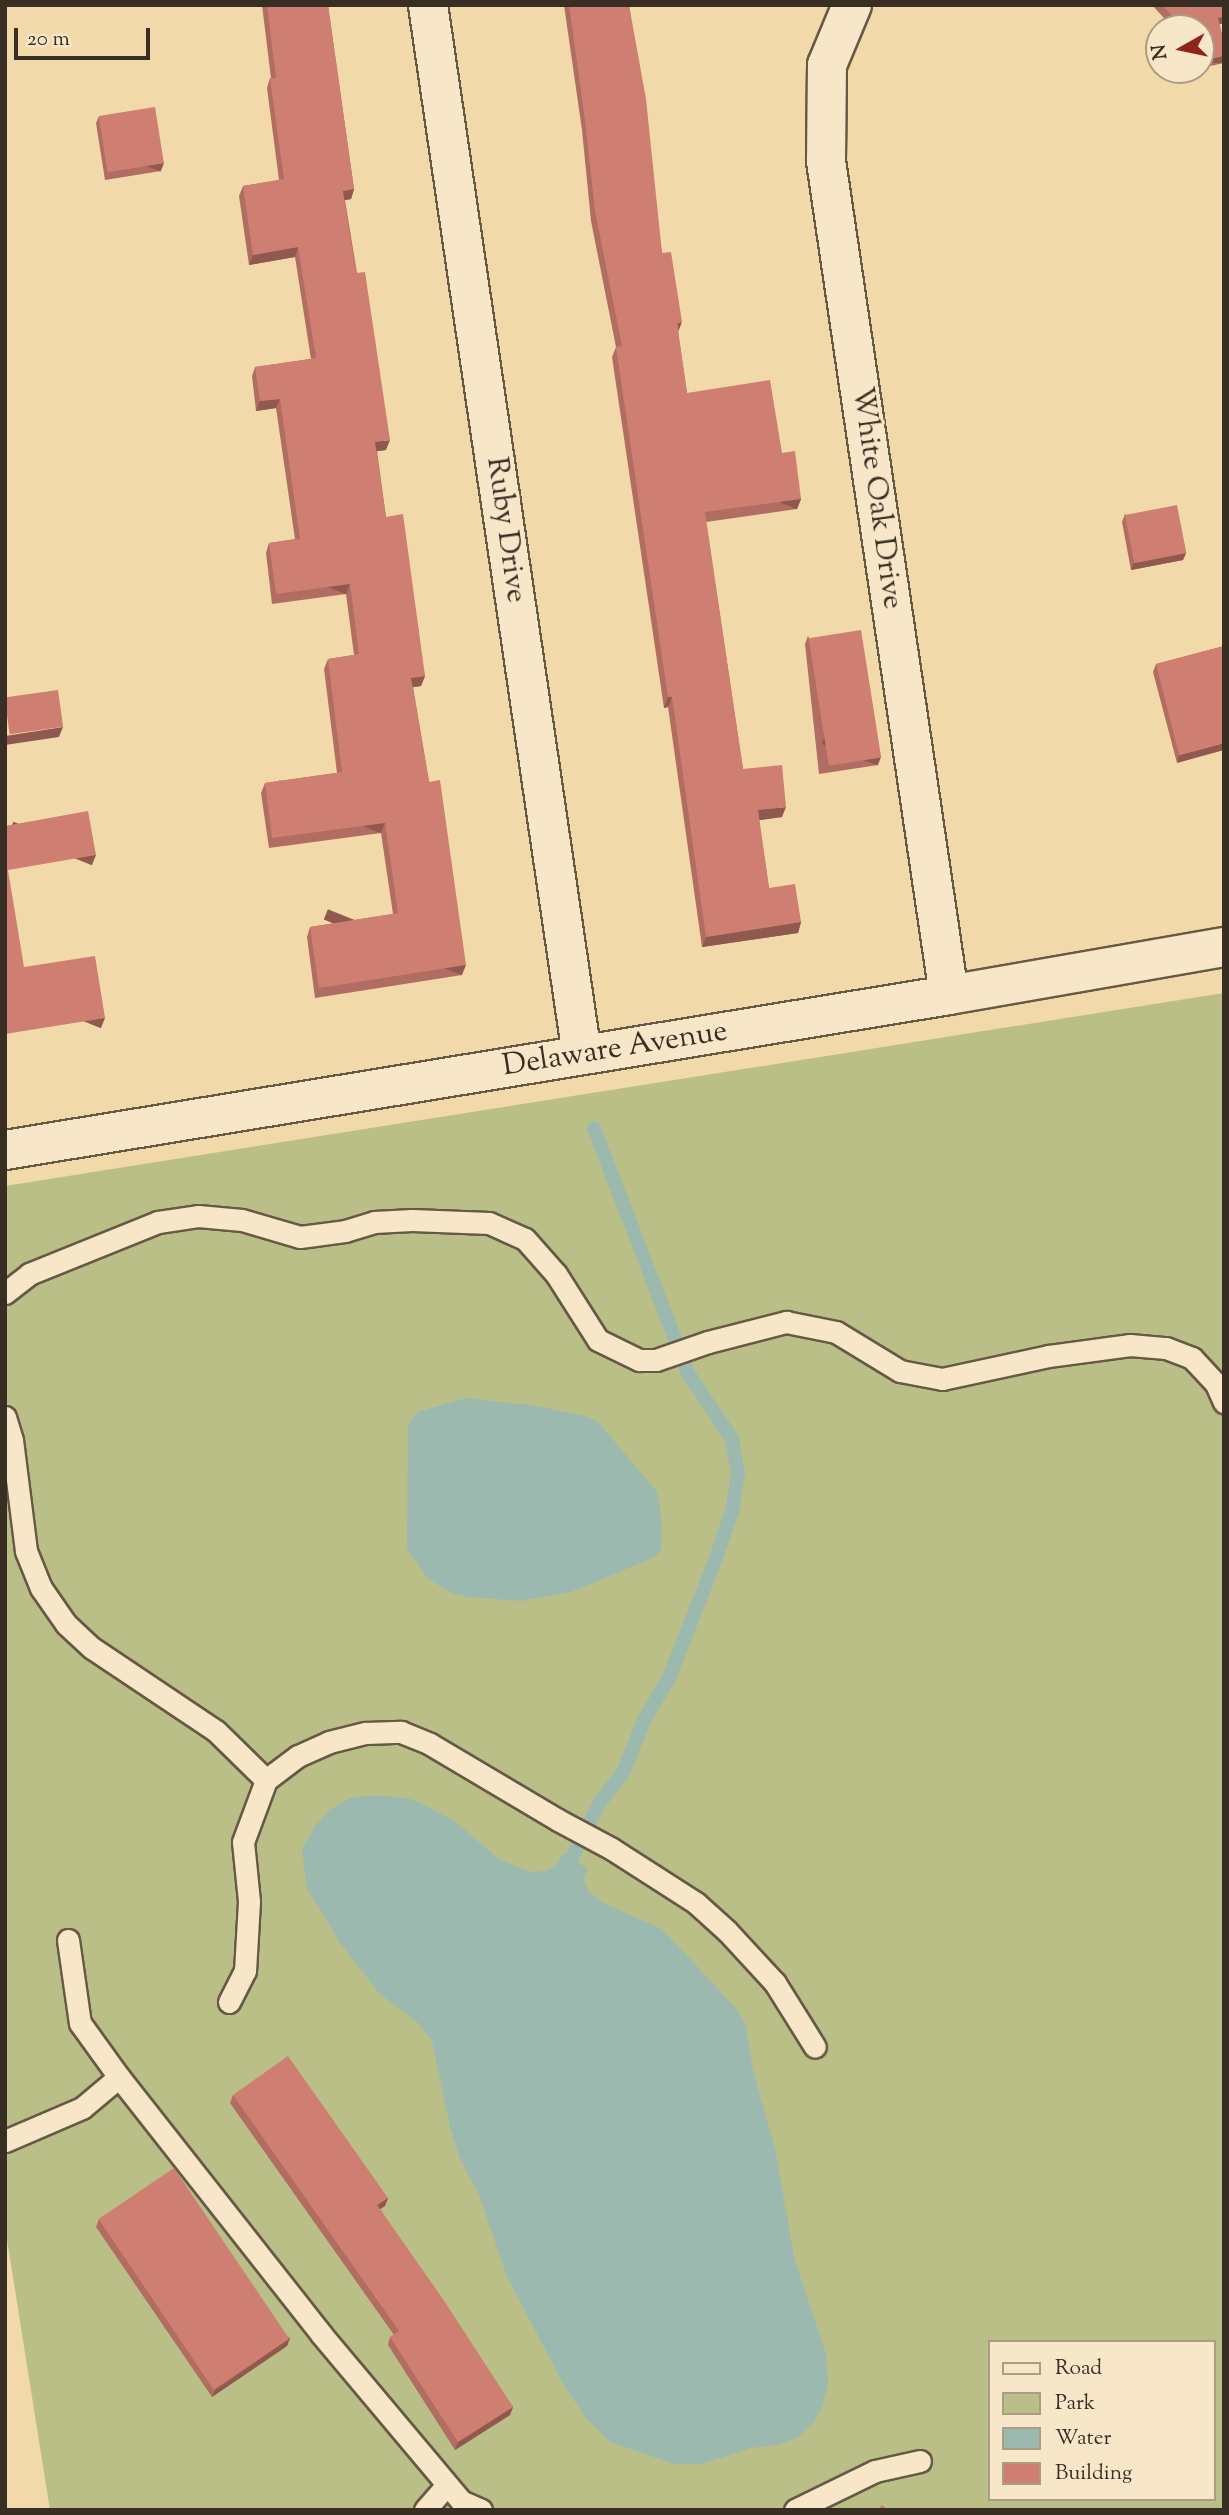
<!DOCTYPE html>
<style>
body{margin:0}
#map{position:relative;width:1229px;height:2515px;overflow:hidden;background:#f2d9aa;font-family:"Sorts Mill Goudy",serif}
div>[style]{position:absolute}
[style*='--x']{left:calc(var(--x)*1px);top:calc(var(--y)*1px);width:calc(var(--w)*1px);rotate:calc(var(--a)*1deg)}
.green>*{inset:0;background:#babf88}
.water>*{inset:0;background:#9cb9af}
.stream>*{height:14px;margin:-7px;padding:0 7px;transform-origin:7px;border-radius:7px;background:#9cb9af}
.roads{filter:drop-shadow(2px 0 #665945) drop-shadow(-2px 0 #665945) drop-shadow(0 2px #665945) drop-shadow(0 -2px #665945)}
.lane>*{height:21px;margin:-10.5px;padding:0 10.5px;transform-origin:10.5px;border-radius:10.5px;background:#f7e6c8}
.street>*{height:38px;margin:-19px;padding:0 19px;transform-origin:19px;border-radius:19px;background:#f7e6c8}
.secondary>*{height:38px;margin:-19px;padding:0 19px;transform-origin:19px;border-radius:19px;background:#f7e6c8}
.wall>*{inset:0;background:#b16d61}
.shaded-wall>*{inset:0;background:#90594f;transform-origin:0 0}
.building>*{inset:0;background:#ce7f71;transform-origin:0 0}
span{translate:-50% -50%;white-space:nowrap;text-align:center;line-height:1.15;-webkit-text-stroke:6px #f7e6c8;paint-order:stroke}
.street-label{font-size:30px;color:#382e23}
.frame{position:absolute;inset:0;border:7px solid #382e23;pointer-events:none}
.legend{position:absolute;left:988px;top:2340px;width:228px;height:161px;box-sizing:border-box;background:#f7e6c8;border:2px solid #ab9c86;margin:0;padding:9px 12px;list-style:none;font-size:21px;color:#382e23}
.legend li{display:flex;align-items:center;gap:14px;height:35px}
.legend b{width:35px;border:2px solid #ab9c86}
.north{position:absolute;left:1145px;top:14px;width:70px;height:70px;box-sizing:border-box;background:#f7e6c8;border:2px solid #ab9c86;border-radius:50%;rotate:261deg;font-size:19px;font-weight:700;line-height:28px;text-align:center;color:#382e23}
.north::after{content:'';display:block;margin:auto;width:24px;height:32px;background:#8f2418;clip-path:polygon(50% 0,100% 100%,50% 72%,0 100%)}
.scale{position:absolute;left:14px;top:28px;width:136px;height:32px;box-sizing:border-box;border:4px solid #382e23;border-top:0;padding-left:9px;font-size:21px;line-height:24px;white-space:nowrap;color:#382e23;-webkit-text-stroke:5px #f7e6c8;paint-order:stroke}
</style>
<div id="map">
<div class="green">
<i style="clip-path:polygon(evenodd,1224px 993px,1224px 2510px,50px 2510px,5px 2227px,5px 1186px,1224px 993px,989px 2342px,1213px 2342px,1213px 2499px,989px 2499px,989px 2342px)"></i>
</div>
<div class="water">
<i style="clip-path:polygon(466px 1398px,537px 1406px,589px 1417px,599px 1423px,657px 1492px,662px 1523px,661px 1549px,655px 1557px,571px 1592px,521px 1601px,467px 1597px,451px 1593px,427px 1578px,407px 1548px,408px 1425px,417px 1412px)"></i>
<i style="clip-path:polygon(376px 1795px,411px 1799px,429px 1807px,457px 1823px,499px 1859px,531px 1872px,546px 1871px,556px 1865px,564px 1853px,587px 1868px,584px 1879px,587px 1889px,601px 1902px,662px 1929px,734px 2006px,745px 2022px,753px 2070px,775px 2149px,795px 2261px,826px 2354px,828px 2385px,822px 2407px,814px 2422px,797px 2438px,778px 2445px,751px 2448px,701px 2464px,674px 2464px,610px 2442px,586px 2418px,565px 2387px,507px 2277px,479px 2195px,460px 2159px,450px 2127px,432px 2040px,418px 2023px,379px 1993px,341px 1944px,307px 1889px,302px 1849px,313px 1829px,329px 1810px,350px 1798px)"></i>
</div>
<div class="stream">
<i style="--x:564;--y:1874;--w:80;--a:-63.4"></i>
<i style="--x:600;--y:1802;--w:39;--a:-52"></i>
<i style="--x:624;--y:1771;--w:55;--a:-68.6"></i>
<i style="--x:644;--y:1720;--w:49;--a:-59.2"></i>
<i style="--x:669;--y:1678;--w:129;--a:-68.6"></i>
<i style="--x:716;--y:1558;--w:50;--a:-71.2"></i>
<i style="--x:732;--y:1511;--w:37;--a:-81"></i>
<i style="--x:738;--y:1474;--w:36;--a:-100"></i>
<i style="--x:732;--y:1439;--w:79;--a:-123.7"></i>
<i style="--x:688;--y:1373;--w:262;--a:-111"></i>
</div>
<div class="roads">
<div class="lane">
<i style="--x:5;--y:1293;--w:31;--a:-38"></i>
<i style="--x:29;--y:1274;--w:139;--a:-22"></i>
<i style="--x:158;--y:1222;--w:40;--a:-8.5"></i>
<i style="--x:198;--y:1216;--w:44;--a:5.2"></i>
<i style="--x:242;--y:1220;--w:60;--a:16.3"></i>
<i style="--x:300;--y:1237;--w:45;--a:-7.6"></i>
<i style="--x:345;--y:1231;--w:30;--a:-17"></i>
<i style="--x:374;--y:1222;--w:38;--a:-3"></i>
<i style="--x:412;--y:1220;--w:77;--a:2.2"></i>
<i style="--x:489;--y:1223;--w:39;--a:24"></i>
<i style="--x:525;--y:1239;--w:47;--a:48.5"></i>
<i style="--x:556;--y:1274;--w:78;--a:57.5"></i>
<i style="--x:598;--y:1340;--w:46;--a:26"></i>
<i style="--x:639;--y:1360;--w:17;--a:0"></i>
<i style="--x:656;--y:1360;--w:55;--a:-19.1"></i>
<i style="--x:708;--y:1342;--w:81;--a:-14.4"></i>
<i style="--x:786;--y:1322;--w:51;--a:11.3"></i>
<i style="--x:836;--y:1332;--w:75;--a:31.4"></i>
<i style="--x:900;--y:1371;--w:43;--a:10.8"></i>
<i style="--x:942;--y:1379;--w:108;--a:-12.2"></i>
<i style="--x:1048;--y:1356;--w:83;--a:-7.6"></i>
<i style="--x:1130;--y:1345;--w:36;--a:5"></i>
<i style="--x:1166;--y:1348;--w:28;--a:21"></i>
<i style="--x:1192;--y:1358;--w:35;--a:47"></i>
<i style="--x:1216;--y:1384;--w:20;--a:66"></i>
<i style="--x:5;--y:1417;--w:24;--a:73"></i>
<i style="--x:12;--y:1440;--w:112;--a:82.8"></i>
<i style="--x:26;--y:1551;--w:40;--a:68"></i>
<i style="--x:41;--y:1588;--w:44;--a:55.2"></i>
<i style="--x:66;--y:1624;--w:35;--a:43"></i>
<i style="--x:92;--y:1648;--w:149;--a:33.8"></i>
<i style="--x:216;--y:1731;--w:70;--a:44.4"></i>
<i style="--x:68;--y:1940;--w:84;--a:81.8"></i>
<i style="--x:80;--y:2023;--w:67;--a:54.2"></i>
<i style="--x:229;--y:2002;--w:35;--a:-63"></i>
<i style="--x:245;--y:1971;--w:70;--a:-86.7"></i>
<i style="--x:249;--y:1901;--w:59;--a:-95.8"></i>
<i style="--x:243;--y:1842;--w:66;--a:-69.6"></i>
<i style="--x:266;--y:1780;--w:40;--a:-37"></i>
<i style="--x:298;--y:1756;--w:34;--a:-24"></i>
<i style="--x:329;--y:1742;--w:38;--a:-14"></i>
<i style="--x:366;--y:1733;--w:35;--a:-2"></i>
<i style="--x:401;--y:1732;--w:31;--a:22"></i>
<i style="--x:430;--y:1744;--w:149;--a:30.7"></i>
<i style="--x:558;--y:1820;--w:61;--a:28.2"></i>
<i style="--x:612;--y:1849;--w:100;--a:32.7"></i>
<i style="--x:696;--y:1903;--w:42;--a:42.1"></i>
<i style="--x:727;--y:1931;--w:71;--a:47.3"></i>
<i style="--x:775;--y:1983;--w:75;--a:58"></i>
<i style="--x:5;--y:2141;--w:84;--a:-23.2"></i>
<i style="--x:82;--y:2108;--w:48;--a:-40"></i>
<i style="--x:119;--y:2077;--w:327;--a:51.8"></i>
<i style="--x:321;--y:2334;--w:218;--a:50"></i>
<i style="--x:461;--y:2501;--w:22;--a:24"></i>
<i style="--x:425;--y:2510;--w:33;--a:-49"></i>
<i style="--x:795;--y:2510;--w:89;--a:-26"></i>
<i style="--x:875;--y:2471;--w:46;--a:-12.5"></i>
</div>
<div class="street">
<i style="--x:428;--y:5;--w:1061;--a:81.66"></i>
<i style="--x:852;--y:5;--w:65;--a:112.6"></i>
<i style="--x:827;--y:65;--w:96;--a:90.6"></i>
<i style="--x:826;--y:161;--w:843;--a:81.61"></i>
</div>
<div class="secondary">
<i style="--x:5;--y:1150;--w:957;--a:-9.32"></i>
<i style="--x:949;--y:995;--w:279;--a:-9.9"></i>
</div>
</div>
<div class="wall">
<i style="clip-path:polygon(262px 5px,328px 5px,354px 189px,351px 199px,345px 200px,386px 450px,377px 451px,386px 517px,425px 676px,421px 686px,413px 687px,462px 975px,315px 998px,307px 937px,310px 927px,393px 914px,381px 833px,269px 848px,261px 793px,265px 783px,337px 773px,324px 669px,328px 659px,354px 655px,346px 594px,272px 604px,266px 553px,269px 543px,295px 539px,276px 408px,256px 411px,252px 376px,255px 367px,311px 359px,295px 257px,249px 265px,239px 196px,243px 186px,279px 180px,267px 88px,270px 78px,271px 78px)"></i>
<i style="clip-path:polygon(564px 5px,629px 5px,662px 253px,678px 332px,687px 393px,782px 453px,801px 499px,797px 509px,706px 522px,743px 769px,782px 817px,759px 820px,769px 888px,801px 922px,798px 933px,702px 947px,668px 707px,664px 708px,612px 357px,616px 347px,591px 221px,582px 130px)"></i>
<i style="clip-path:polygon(1152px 5px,1224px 5px,1219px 24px,1224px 63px,1201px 68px,1201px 28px,1173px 28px)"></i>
<i style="clip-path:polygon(99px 116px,161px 171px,105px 180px,96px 123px)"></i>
<i style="clip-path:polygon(1125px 514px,1186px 553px,1183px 560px,1131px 570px,1122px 522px)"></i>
<i style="clip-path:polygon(808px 636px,878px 765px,819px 774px,805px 644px)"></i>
<i style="clip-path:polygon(1224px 646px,1177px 763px,1153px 672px,1156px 664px)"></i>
<i style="clip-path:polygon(233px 2095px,388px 2198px,385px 2206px,380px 2209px,513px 2407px,510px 2415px,455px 2450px,388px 2345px,390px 2337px,394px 2335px,230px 2103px)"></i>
<i style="clip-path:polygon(99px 2219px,290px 2338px,287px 2346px,212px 2397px,96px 2227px)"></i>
</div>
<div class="shaded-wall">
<i style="clip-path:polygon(1224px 16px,1224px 23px,1215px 26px,1218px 18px)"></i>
<i style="left:1224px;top:56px;width:7px;height:24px;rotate:90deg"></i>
<i style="left:164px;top:163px;width:9px;height:57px;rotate:111deg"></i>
<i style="clip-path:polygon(354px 189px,351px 199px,340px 201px,343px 191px)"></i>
<i style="clip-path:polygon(298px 247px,295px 257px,249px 265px,253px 255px)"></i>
<i style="clip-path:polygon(682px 322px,678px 332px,677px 323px)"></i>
<i style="clip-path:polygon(280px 399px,276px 408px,256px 411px,260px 401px)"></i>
<i style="clip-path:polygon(390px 440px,386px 450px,372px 452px,375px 442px)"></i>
<i style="left:801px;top:499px;width:11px;height:97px;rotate:112deg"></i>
<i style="clip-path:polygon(1186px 553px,1183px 560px,1131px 570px,1134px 562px)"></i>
<i style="left:350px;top:584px;width:11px;height:75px;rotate:112deg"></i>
<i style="clip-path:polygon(425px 676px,421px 686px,408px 688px,411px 678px)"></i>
<i style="clip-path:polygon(668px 697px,672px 697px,668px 707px,664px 708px)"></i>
<i style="clip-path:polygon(63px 727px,59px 737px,5px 745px,5px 736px)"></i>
<i style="clip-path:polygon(1224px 743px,1224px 750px,1177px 763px,1179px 755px)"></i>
<i style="left:881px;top:757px;width:9px;height:60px;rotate:111deg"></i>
<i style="clip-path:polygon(786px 807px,782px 817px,754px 821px,758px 810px)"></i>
<i style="left:385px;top:823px;width:11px;height:114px;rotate:112deg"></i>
<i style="left:96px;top:855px;width:11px;height:89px;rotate:112deg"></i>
<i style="clip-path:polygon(801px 922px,798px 933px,702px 947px,706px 937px)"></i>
<i style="left:466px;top:965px;width:11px;height:149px;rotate:112deg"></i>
<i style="left:105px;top:1018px;width:11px;height:101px;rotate:112deg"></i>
<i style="clip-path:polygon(388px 2198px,385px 2206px,374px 2213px,377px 2205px)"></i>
<i style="clip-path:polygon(290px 2338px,287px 2346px,212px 2397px,215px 2390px)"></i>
<i style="clip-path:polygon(513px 2407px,510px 2415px,455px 2450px,458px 2442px)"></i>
</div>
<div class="building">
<i style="clip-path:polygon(267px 5px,328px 5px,354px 189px,343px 191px,356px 273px,365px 272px,390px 440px,375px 442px,386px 517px,403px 514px,425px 676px,411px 678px,429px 782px,440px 780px,466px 965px,319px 988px,310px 927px,398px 913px,385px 823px,272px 838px,265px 783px,342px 772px,328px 659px,359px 654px,350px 584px,276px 594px,269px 543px,300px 539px,280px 399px,260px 401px,255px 367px,316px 358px,298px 247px,253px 255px,243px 186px,284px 179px,270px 78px,276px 78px)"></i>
<i style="clip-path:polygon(569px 5px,629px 5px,646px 99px,662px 253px,671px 252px,682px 322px,677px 323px,687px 393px,770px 380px,782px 453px,795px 451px,801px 499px,705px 512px,743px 769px,782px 765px,786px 807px,758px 810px,769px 888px,795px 884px,801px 922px,706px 937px,672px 697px,668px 697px,616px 347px,622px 346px,595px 211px,585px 120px)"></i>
<i style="clip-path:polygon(1162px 5px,1224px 5px,1224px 16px,1218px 18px,1224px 41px,1224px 56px,1201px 61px,1201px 28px,1179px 28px,1178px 22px)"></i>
<i style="left:155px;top:107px;width:57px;height:57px;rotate:81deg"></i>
<i style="left:1177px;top:505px;width:49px;height:53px;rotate:79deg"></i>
<i style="left:861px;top:630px;width:129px;height:53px;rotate:81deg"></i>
<i style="clip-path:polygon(1224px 646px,1224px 743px,1179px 755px,1156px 664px)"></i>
<i style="left:58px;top:690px;width:37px;height:54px;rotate:82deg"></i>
<i style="clip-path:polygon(88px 811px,96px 855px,8px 870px,24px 967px,95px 956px,105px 1018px,5px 1034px,5px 826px)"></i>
<i style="clip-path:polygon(288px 2056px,388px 2198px,377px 2205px,445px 2302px,513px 2407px,458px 2442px,390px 2337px,399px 2331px,233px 2095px)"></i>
<i style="left:174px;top:2168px;width:206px;height:91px;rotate:56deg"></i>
<i style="clip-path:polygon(882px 2505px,889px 2510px,878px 2510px)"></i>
</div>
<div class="street-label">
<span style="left:876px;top:498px;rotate:82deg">White Oak Drive</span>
<span style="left:505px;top:530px;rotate:82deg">Ruby Drive</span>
<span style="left:615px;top:1050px;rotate:-9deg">Delaware Avenue</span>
</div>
<div class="frame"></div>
<ul class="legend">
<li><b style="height:9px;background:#f7e6c8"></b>Road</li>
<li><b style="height:19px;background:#babf88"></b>Park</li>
<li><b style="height:19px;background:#9cb9af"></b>Water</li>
<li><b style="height:19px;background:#ce7f71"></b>Building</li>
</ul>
<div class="north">N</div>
<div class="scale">20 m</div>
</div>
